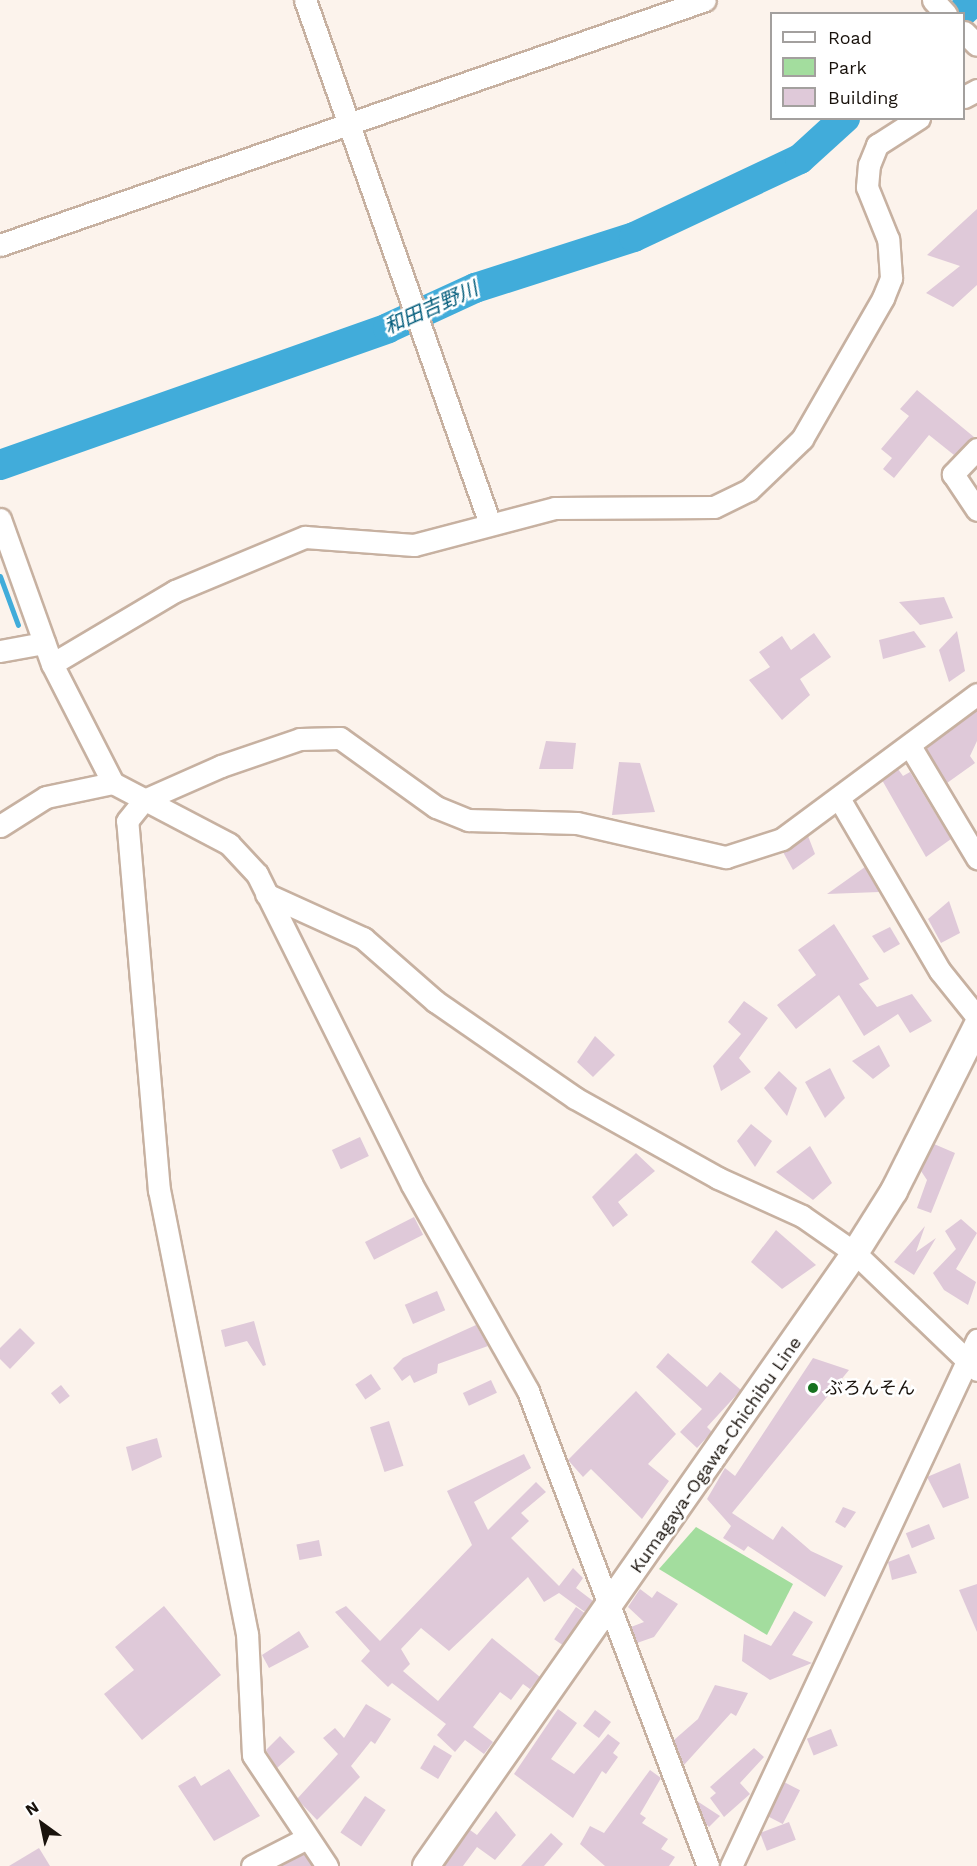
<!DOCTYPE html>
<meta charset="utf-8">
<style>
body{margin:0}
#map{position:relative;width:977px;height:1866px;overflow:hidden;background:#fcf3ec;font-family:"Work Sans","Noto Sans JP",sans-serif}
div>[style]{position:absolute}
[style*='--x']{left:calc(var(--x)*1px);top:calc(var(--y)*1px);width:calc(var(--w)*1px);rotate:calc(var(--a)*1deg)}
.green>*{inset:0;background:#a3dd9e}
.stream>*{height:5px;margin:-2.5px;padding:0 2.5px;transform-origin:2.5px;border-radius:2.5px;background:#41acda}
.river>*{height:30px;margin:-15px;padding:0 15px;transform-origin:15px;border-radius:15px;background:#41acda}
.building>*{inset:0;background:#dfc9d9;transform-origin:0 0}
.roads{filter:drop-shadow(2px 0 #c7b1a1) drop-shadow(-2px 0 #c7b1a1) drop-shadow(0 2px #c7b1a1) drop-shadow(0 -2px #c7b1a1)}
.minor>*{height:21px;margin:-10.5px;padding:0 10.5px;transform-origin:10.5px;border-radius:10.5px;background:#fff}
.major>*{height:26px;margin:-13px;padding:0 13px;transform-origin:13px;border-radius:13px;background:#fff}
.dots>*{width:16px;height:16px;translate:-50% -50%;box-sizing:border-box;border:3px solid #fff;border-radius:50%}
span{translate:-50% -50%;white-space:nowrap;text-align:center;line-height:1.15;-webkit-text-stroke:5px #fff;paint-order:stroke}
.poi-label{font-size:18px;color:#19120c}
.left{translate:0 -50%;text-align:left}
.street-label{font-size:18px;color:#19120c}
.water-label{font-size:20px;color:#025c7b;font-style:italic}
.legend{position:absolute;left:770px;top:12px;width:195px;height:108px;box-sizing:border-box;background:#fff;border:2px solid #a3a09e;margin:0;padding:8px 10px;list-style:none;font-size:18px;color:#19120c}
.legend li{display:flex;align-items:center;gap:12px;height:30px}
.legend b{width:30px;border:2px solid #a3a09e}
.north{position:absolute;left:12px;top:1794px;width:60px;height:60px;-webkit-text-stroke:4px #fff;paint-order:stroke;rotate:327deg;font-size:16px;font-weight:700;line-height:24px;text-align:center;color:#19120c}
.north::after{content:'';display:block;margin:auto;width:21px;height:27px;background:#19120c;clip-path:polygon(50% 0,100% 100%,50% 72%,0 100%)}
</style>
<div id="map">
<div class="green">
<i style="clip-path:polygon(696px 1527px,793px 1584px,767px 1635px,659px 1569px)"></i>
</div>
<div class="stream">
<i style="--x:0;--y:576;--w:52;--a:69.8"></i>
</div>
<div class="river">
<i style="--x:960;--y:14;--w:21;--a:-43"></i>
<i style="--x:0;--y:465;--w:411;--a:-19.4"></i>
<i style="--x:388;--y:328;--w:96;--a:-24.7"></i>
<i style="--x:475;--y:288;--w:167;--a:-17.8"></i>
<i style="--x:634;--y:237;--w:183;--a:-25.2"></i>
<i style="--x:800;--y:159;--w:61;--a:-42.3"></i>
</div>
<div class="building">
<i style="clip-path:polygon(977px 209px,977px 285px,953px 307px,926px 293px,960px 266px,927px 255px)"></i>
<i style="clip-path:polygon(917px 390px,974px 437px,954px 455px,929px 435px,894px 478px,883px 469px,892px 458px,881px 449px,909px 416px,900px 409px)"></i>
<i style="clip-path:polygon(944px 597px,953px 618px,920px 625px,899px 602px)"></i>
<i style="clip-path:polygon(914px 631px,926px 647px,883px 659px,879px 640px)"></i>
<i style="clip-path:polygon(957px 631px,965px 671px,949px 682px,939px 650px)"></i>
<i style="clip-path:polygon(814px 633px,831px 657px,800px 679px,810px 695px,782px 720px,749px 680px,770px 667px,759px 652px,782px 636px,791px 650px)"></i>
<i style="clip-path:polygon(977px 710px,977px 741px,970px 756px,975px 763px,947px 783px,926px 748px)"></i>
<i style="clip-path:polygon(546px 741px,576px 743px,573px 769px,539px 769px)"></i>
<i style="clip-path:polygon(619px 762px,640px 763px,655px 812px,612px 815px)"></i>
<i style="clip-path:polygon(898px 769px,903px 776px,910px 772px,951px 839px,926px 857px,882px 780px)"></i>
<i style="clip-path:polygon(808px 836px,815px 854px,793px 870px,783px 852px)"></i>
<i style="clip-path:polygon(865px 867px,879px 892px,827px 894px)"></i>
<i style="clip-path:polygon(949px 901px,960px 933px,941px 943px,928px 919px)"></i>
<i style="clip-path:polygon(834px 924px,869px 979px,859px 984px,877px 1007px,912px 994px,932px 1021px,910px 1033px,898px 1014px,864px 1036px,839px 995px,796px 1029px,777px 1005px,816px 975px,798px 950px)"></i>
<i style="clip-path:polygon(890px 927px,900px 944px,884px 953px,872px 936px)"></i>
<i style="clip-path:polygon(744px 1001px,768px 1018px,739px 1058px,751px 1072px,721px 1091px,713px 1066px,741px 1034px,728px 1022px)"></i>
<i style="clip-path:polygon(595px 1036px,615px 1055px,593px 1077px,577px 1062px)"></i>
<i style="clip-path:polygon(879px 1045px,890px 1066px,873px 1079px,852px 1061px)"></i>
<i style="clip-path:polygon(830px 1068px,845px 1098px,825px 1118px,805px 1082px)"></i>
<i style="clip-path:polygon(779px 1071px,797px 1088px,787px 1116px,764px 1088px)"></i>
<i style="clip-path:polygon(751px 1124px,772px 1141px,755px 1167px,737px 1141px)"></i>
<i style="left:360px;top:1137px;width:21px;height:31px;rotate:65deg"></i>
<i style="clip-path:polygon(934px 1144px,955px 1153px,931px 1213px,917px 1208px,927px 1180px,921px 1171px)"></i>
<i style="clip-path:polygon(810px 1146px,832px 1183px,813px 1200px,776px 1172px)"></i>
<i style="clip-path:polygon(636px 1153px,655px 1171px,618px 1202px,628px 1215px,613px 1227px,592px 1197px)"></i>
<i style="left:414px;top:1217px;width:20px;height:55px;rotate:63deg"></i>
<i style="clip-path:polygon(961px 1219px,977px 1233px,956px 1269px,976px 1282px,968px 1305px,944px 1290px,933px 1273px,956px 1249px,945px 1231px)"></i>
<i style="clip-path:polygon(925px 1226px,916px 1252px,936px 1238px,914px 1275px,894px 1262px)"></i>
<i style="clip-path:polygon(776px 1230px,816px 1265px,782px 1289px,751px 1262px)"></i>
<i style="left:437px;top:1291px;width:21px;height:35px;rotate:67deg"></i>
<i style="clip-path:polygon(254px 1321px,266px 1365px,263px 1366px,247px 1341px,225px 1347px,221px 1330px)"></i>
<i style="clip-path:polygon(476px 1325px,488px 1346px,438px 1364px,437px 1373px,414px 1383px,410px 1375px,402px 1381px,393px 1368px,403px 1358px)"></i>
<i style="clip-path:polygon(20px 1328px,35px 1343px,10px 1369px,0 1359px,0 1348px)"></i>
<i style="clip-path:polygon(668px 1353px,707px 1387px,720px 1372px,741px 1390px,707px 1427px,712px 1432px,697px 1448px,680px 1432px,702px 1409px,656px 1367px)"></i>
<i style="clip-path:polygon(813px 1358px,849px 1370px,732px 1513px,773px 1540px,782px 1526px,811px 1551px,843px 1566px,825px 1597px,748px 1546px,744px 1551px,723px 1538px,731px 1526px,707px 1499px,725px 1468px,735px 1476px)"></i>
<i style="left:371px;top:1374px;width:18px;height:19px;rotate:56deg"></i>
<i style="left:491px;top:1380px;width:14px;height:31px;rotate:65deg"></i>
<i style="left:61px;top:1385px;width:14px;height:13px;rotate:51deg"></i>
<i style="clip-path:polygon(636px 1391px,676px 1434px,648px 1464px,669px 1481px,642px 1519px,591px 1469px,583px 1477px,568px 1460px)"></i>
<i style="left:389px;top:1421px;width:47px;height:20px;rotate:72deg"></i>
<i style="clip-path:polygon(157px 1438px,162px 1457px,132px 1471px,126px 1447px)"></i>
<i style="clip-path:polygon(524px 1454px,531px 1468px,474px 1502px,488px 1530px,536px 1482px,546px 1492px,521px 1513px,529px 1521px,511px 1538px,559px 1586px,573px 1568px,583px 1578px,576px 1588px,593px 1601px,585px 1612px,559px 1593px,544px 1602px,528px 1577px,449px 1651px,421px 1628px,401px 1649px,410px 1664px,403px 1671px,438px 1701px,492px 1638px,540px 1677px,530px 1689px,523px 1684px,511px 1700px,500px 1692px,473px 1727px,493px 1742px,484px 1754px,465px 1740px,455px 1752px,437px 1735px,446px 1724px,392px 1683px,388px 1687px,361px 1661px,370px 1651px,335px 1612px,346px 1606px,380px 1641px,472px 1545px,447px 1491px)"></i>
<i style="clip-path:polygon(960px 1463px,969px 1498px,943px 1508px,927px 1477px)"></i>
<i style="clip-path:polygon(843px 1507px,856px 1512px,845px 1528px,835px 1522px)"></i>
<i style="left:929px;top:1524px;width:16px;height:25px;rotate:68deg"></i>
<i style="left:319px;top:1540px;width:16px;height:23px;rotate:79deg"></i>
<i style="clip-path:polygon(909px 1554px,917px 1573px,892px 1580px,888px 1562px)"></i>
<i style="clip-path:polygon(977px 1584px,977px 1632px,959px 1590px)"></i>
<i style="clip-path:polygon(640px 1589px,652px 1598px,657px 1591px,678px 1604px,654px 1637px,637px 1643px,631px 1627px,644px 1622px,628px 1607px)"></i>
<i style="clip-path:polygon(164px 1606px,221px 1675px,142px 1740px,104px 1694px,134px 1670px,115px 1647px)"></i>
<i style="left:576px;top:1607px;width:11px;height:39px;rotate:34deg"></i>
<i style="clip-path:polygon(794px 1611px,813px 1622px,792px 1655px,812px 1663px,770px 1680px,742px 1661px,744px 1634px,771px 1646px)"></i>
<i style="clip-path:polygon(299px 1631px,309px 1647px,269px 1668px,262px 1655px)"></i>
<i style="clip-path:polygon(715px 1685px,748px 1693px,736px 1716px,731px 1713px,684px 1765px,674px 1740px,698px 1719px)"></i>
<i style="clip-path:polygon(366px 1704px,391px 1719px,375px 1744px,371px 1741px,351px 1766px,360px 1777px,317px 1820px,297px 1799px,338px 1754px,323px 1738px,335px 1728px,344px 1738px)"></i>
<i style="clip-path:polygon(558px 1709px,577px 1723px,551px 1759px,574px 1774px,608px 1734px,620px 1743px,613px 1753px,618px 1757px,606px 1774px,602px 1771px,573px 1818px,514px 1774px)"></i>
<i style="left:595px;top:1710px;width:20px;height:20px;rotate:37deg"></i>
<i style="left:831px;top:1729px;width:18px;height:26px;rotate:68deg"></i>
<i style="clip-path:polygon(280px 1736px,295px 1752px,277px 1768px,266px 1750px)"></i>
<i style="left:434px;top:1745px;width:21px;height:27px;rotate:31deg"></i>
<i style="clip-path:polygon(754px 1748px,764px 1757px,740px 1783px,750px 1794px,724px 1817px,710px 1798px,716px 1793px,710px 1787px)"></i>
<i style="clip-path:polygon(229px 1769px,260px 1816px,214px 1841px,178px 1786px,195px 1776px,201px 1786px)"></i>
<i style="clip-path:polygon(650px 1770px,661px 1778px,640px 1814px,646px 1818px,642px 1823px,668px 1839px,661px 1849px,675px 1857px,669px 1866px,605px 1866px,580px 1844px,590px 1826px,604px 1833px)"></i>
<i style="left:784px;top:1782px;width:18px;height:38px;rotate:27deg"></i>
<i style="left:365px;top:1796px;width:25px;height:44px;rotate:34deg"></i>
<i style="clip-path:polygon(697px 1801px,720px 1816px,709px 1827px,705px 1823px)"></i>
<i style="clip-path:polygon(496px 1811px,516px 1835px,495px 1860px,477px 1847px,463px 1866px,444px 1866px,470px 1830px,477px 1835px)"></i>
<i style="left:789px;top:1822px;width:19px;height:31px;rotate:69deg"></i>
<i style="clip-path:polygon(551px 1833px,563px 1844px,544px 1866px,521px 1866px)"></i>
<i style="clip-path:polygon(39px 1848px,50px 1866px,9px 1866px)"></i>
<i style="clip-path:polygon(304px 1854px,312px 1866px,280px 1866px)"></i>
</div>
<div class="roads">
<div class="minor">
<i style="--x:305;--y:0;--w:553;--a:70.55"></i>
<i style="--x:933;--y:0;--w:19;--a:47"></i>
<i style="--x:964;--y:32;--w:18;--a:45"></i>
<i style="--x:964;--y:97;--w:15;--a:-28"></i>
<i style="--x:0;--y:245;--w:746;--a:-19.16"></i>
<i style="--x:977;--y:449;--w:35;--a:134"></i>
<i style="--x:953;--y:474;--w:43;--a:56.3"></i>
<i style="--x:0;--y:519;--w:154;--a:70.3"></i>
<i style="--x:52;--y:664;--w:134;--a:62.9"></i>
<i style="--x:113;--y:783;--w:131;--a:27.7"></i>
<i style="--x:229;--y:844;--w:41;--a:47"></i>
<i style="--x:257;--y:874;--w:347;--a:63.5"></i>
<i style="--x:412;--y:1185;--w:236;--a:60.6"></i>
<i style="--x:528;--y:1391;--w:508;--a:69.25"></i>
<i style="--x:0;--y:651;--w:45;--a:-10.3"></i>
<i style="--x:52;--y:664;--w:143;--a:-30.7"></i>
<i style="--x:175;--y:591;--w:141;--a:-22.6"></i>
<i style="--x:305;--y:537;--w:109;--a:4.2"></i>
<i style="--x:414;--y:545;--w:146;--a:-14.7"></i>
<i style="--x:555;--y:508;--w:159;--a:-0.4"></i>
<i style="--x:714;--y:507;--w:39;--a:-26"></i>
<i style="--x:749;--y:490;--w:74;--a:-43.9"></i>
<i style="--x:802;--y:439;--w:163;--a:-60.1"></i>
<i style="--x:883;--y:298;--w:22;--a:-68"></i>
<i style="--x:891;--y:278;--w:39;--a:-94"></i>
<i style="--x:888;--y:239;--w:56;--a:-112"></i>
<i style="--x:867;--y:187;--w:22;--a:-85"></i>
<i style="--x:869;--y:165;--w:22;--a:-68"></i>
<i style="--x:877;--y:145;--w:50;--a:-32.7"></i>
<i style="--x:910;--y:746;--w:131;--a:59.1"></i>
<i style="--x:840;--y:800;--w:198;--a:59.7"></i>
<i style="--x:940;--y:971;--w:59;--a:51.2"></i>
<i style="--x:0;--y:826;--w:54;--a:-32.2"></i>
<i style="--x:46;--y:797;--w:68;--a:-11.8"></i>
<i style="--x:266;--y:894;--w:107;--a:24.4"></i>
<i style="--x:363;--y:938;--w:96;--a:41.2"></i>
<i style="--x:435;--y:1001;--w:170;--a:34.7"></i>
<i style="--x:575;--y:1098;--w:164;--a:29.2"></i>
<i style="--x:718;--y:1178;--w:92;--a:24.3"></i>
<i style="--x:802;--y:1216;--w:65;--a:34.9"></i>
<i style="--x:855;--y:1253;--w:169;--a:43.8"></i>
<i style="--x:252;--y:1866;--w:62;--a:-27"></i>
<i style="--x:327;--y:1866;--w:133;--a:-123.7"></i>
<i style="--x:253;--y:1755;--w:121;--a:-92.8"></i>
<i style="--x:247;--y:1634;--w:452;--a:-101.2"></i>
<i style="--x:159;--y:1191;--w:371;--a:-94.9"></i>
<i style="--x:127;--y:821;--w:27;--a:-51"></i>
<i style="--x:144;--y:800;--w:84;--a:-23.8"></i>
<i style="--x:221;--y:766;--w:83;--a:-18.9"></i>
<i style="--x:300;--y:739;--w:40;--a:-1.4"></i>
<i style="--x:340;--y:738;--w:118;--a:35.7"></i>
<i style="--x:436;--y:807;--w:35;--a:22"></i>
<i style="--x:468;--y:820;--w:109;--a:1.6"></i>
<i style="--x:577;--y:823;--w:153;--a:12.9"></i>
<i style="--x:726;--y:857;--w:59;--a:-17.8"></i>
<i style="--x:782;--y:839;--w:243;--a:-36.6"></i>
<i style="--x:731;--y:1866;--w:581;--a:-64.94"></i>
</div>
<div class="major">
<i style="--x:426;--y:1866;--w:748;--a:-55.01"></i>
<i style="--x:855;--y:1253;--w:73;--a:-57.8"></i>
<i style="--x:894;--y:1191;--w:185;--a:-63.3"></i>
</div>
</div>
<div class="dots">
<i style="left:813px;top:1388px;background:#16711f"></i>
</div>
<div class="poi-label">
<span class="left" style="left:825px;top:1388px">ぶろんそん</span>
</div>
<div class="street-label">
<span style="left:716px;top:1455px;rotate:-55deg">Kumagaya-Ogawa-Chichibu Line</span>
</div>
<div class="water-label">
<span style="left:431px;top:308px;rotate:-24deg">和田吉野川</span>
</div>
<ul class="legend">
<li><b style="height:8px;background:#fff"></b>Road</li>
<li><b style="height:16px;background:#a3dd9e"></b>Park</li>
<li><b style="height:16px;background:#dfc9d9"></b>Building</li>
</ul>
<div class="north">N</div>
</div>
